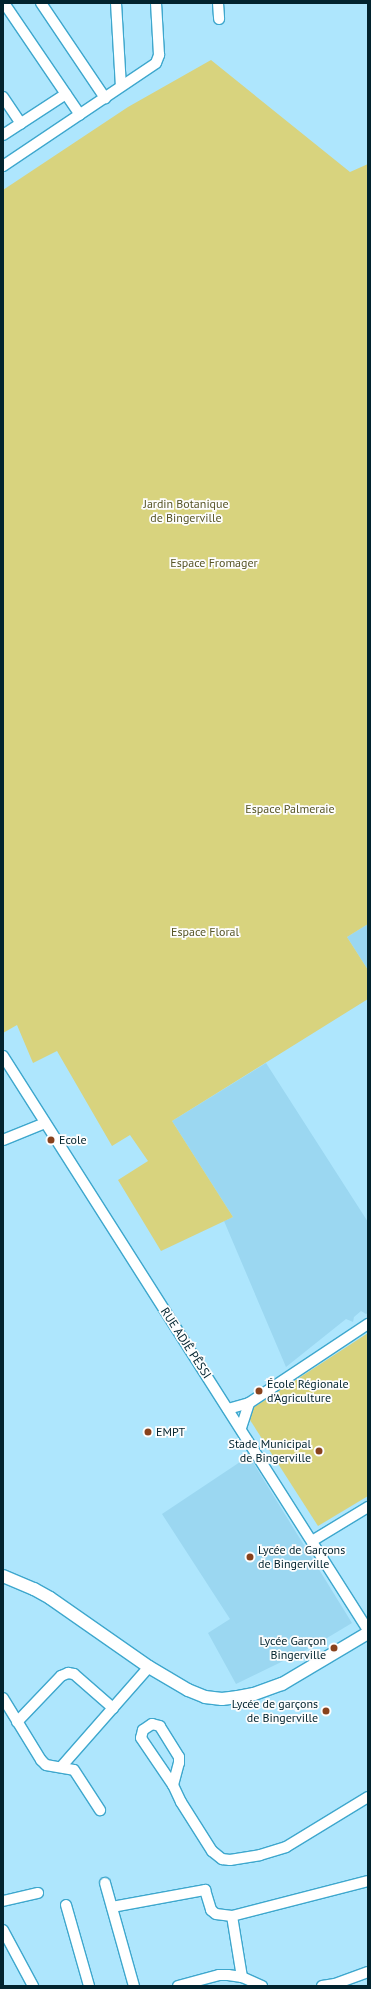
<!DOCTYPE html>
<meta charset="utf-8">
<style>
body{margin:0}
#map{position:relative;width:371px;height:1989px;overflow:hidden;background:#aee6fd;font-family:"PT Sans",sans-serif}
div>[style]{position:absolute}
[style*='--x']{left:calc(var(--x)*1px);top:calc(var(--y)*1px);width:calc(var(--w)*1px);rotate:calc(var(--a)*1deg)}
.built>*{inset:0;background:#9bd7f1}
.green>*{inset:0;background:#d8d37e}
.roads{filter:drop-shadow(1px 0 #3ea7cd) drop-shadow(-1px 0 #3ea7cd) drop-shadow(0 1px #3ea7cd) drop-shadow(0 -1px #3ea7cd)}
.minor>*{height:10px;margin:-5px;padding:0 5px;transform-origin:5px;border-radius:5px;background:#fff}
.major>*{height:12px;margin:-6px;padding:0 6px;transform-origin:6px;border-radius:6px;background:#fff}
.dots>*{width:11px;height:11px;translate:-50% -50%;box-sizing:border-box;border:2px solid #fdfdfd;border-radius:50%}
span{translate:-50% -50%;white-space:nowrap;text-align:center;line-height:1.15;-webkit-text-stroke:3.5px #fdfdfd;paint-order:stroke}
.park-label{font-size:12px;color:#585628}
.poi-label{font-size:12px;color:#02232e}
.left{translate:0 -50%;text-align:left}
.right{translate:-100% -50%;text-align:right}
.street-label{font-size:12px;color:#02232e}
.frame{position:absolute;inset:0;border:4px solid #02232e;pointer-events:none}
</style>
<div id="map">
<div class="built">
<i style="clip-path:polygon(368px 924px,368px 970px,347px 937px)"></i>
<i style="clip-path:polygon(266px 1063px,368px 1222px,368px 1313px,366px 1314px,361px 1311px,354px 1317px,353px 1322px,346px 1319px,286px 1367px,224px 1221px,233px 1217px,172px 1121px)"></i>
<i style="clip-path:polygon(249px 1456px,352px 1623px,312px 1647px,236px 1684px,208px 1633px,230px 1619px,162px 1514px)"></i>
</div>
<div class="green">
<i style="clip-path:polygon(211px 60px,350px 172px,368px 164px,368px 924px,347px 937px,368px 970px,368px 999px,172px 1121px,233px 1217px,161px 1251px,118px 1180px,148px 1161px,130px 1135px,112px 1146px,57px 1051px,33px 1063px,17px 1025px,3px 1033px,3px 190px,128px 107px)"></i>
<i style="clip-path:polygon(368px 1333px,368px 1496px,318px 1526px,250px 1420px,253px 1408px)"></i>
</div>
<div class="roads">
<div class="minor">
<i style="--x:4;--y:3;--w:135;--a:55.8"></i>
<i style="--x:41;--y:3;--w:115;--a:56"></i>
<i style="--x:116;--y:3;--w:83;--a:86.6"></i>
<i style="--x:218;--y:3;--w:16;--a:86"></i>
<i style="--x:3;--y:97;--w:32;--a:56"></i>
<i style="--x:3;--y:135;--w:75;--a:-33.1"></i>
<i style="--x:3;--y:166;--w:184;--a:-33.9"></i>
<i style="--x:156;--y:63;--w:9;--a:-69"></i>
<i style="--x:159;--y:55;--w:52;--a:-93.3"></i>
<i style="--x:3;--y:1056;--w:680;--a:57.55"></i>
<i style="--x:3;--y:1140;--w:45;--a:-22"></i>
<i style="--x:228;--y:1409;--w:22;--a:-16"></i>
<i style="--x:249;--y:1403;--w:143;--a:-33.6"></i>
<i style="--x:241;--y:1428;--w:26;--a:-72"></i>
<i style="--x:312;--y:1541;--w:66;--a:-31.3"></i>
<i style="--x:3;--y:1698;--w:73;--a:58.5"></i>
<i style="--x:41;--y:1760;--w:7;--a:45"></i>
<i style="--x:46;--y:1765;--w:28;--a:10"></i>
<i style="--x:74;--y:1770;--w:48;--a:57"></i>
<i style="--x:17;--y:1722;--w:64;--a:-46.3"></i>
<i style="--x:61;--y:1676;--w:8;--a:-23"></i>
<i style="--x:68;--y:1673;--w:6;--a:9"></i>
<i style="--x:74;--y:1674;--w:52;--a:41.1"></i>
<i style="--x:61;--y:1767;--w:133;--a:-48.7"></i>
<i style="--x:173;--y:1785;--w:23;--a:-75"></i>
<i style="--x:179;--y:1763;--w:6;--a:-90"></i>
<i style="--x:179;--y:1757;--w:36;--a:-122"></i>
<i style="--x:160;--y:1726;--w:8;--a:-166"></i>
<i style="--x:152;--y:1724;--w:11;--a:146"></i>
<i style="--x:143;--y:1730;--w:8;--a:104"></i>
<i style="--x:141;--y:1738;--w:57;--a:55.8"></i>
<i style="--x:173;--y:1785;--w:19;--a:65"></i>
<i style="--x:181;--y:1802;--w:58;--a:57.7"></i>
<i style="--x:212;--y:1851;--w:13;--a:39"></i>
<i style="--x:222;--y:1859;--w:8;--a:7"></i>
<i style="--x:230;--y:1860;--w:30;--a:-9"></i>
<i style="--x:260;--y:1855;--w:27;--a:-17"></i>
<i style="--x:286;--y:1847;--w:96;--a:-31.4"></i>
<i style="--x:105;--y:1883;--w:107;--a:74.3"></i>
<i style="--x:3;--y:1901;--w:36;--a:-13"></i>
<i style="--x:66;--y:1905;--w:84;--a:74.1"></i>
<i style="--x:112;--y:1907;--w:95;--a:-10.4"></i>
<i style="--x:205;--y:1890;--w:21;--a:73"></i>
<i style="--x:211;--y:1910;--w:6;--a:39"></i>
<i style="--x:216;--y:1914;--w:16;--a:7"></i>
<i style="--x:232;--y:1916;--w:140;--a:-14.4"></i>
<i style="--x:232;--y:1916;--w:62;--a:80.7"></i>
<i style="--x:3;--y:1930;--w:64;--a:61.8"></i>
<i style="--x:178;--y:1986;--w:42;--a:-15"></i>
<i style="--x:219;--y:1975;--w:9;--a:0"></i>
<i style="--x:228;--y:1975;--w:14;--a:8"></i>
<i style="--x:242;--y:1977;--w:22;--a:24"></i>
<i style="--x:322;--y:1986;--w:13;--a:-9"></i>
<i style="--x:335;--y:1984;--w:35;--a:-20"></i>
</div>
<div class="major">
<i style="--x:3;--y:1576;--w:34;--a:23"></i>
<i style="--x:34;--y:1589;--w:18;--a:29"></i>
<i style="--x:50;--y:1598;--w:121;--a:34.9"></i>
<i style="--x:149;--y:1667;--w:45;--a:30.5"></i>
<i style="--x:188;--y:1690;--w:18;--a:22"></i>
<i style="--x:205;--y:1697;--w:17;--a:7"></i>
<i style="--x:222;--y:1699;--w:16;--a:-7"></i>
<i style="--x:238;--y:1697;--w:16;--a:-11"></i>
<i style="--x:254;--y:1694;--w:30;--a:-20"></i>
<i style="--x:282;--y:1684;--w:100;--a:-30.7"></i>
</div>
</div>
<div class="dots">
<i style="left:51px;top:1140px;background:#88421d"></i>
<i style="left:259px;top:1391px;background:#88421d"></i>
<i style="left:148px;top:1432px;background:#88421d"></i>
<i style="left:319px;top:1451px;background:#88421d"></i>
<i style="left:250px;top:1557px;background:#88421d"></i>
<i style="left:334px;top:1648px;background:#88421d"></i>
<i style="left:326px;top:1711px;background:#88421d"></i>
</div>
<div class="park-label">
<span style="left:186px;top:511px">Jardin Botanique<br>de Bingerville</span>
<span style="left:214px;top:563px">Espace Fromager</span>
<span style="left:290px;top:809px">Espace Palmeraie</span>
<span style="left:205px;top:932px">Espace Floral</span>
</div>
<div class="poi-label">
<span class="left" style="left:59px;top:1140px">Ecole</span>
<span class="left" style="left:267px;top:1391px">École Régionale<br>d’Agriculture</span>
<span class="left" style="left:156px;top:1432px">EMPT</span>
<span class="right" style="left:311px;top:1451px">Stade Municipal<br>de Bingerville</span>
<span class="left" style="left:258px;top:1557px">Lycée de Garçons<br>de Bingerville</span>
<span class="right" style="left:326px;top:1648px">Lycée Garçon<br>Bingerville</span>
<span class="right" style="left:318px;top:1711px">Lycée de garçons<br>de Bingerville</span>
</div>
<div class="street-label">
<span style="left:186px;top:1343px;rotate:57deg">RUE ADJÊ PÊSSI</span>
</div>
<div class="frame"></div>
</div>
